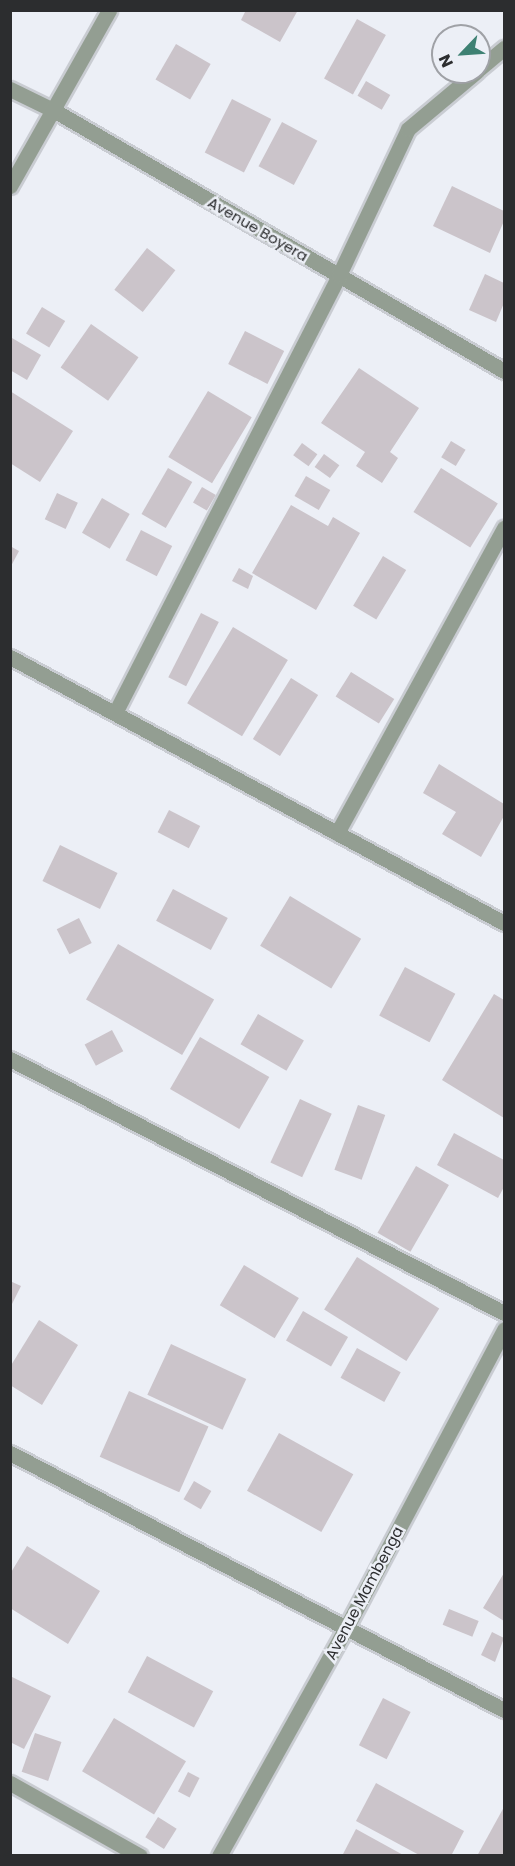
<!DOCTYPE html>
<style>
body{margin:0}
#map{position:relative;width:515px;height:1866px;overflow:hidden;background:#eceff6;font-family:Poppins,sans-serif}
div>[style]{position:absolute}
[style*='--x']{left:calc(var(--x)*1px);top:calc(var(--y)*1px);width:calc(var(--w)*1px);rotate:calc(var(--a)*1deg)}
.building>*{inset:0;background:#cbc4ca;transform-origin:0 0}
.roads{filter:drop-shadow(2px 0 #c9ccd2) drop-shadow(-2px 0 #c9ccd2) drop-shadow(0 2px #c9ccd2) drop-shadow(0 -2px #c9ccd2)}
.minor>*{height:15px;margin:-7.5px;padding:0 7.5px;transform-origin:7.5px;border-radius:7.5px;background:#939e92}
span{translate:-50% -50%;white-space:nowrap;text-align:center;line-height:1.15;-webkit-text-stroke:5px #eceff6;paint-order:stroke}
.street-label{font-size:15px;color:#2c2d2f}
.frame{position:absolute;inset:0;border:12px solid #2c2d2f;pointer-events:none}
.north{position:absolute;left:431px;top:24px;width:60px;height:60px;box-sizing:border-box;background:#eceff6;border:2px solid #9fa1a6;border-radius:50%;rotate:245deg;font-size:16px;font-weight:700;line-height:24px;text-align:center;color:#2c2d2f}
.north::after{content:'';display:block;margin:auto;width:21px;height:27px;background:#3e8173;clip-path:polygon(50% 0,100% 100%,50% 72%,0 100%)}
</style>
<div id="map">
<div class="building">
<i style="clip-path:polygon(246px 10px,298px 10px,280px 42px,241px 20px)"></i>
<i style="left:357px;top:19px;width:33px;height:68px;rotate:29deg"></i>
<i style="left:176px;top:44px;width:40px;height:41px;rotate:30deg"></i>
<i style="left:366px;top:81px;width:28px;height:17px;rotate:30deg"></i>
<i style="left:232px;top:99px;width:44px;height:60px;rotate:27deg"></i>
<i style="left:282px;top:122px;width:40px;height:50px;rotate:28deg"></i>
<i style="clip-path:polygon(452px 186px,504px 211px,504px 221px,490px 253px,433px 226px)"></i>
<i style="left:147px;top:248px;width:36px;height:53px;rotate:38deg"></i>
<i style="clip-path:polygon(485px 274px,504px 283px,504px 303px,496px 322px,469px 310px)"></i>
<i style="left:42px;top:307px;width:27px;height:31px;rotate:31deg"></i>
<i style="left:91px;top:324px;width:58px;height:53px;rotate:35deg"></i>
<i style="left:245px;top:331px;width:44px;height:37px;rotate:27deg"></i>
<i style="clip-path:polygon(12px 338px,41px 355px,27px 380px,10px 370px)"></i>
<i style="clip-path:polygon(359px 368px,419px 408px,390px 452px,398px 458px,382px 483px,356px 466px,365px 452px,321px 423px)"></i>
<i style="clip-path:polygon(10px 391px,73px 431px,40px 482px,10px 463px)"></i>
<i style="left:208px;top:391px;width:51px;height:77px;rotate:31deg"></i>
<i style="left:451px;top:441px;width:17px;height:19px;rotate:31deg"></i>
<i style="left:302px;top:443px;width:19px;height:15px;rotate:36deg"></i>
<i style="left:324px;top:454px;width:19px;height:16px;rotate:36deg"></i>
<i style="left:168px;top:468px;width:28px;height:53px;rotate:30deg"></i>
<i style="left:441px;top:468px;width:67px;height:52px;rotate:32deg"></i>
<i style="left:306px;top:476px;width:28px;height:23px;rotate:30deg"></i>
<i style="left:202px;top:487px;width:16px;height:18px;rotate:30deg"></i>
<i style="left:57px;top:493px;width:23px;height:29px;rotate:25deg"></i>
<i style="left:102px;top:498px;width:32px;height:40px;rotate:30deg"></i>
<i style="clip-path:polygon(291px 505px,328px 526px,333px 517px,360px 533px,316px 610px,252px 573px)"></i>
<i style="left:141px;top:530px;width:35px;height:34px;rotate:27deg"></i>
<i style="clip-path:polygon(10px 546px,19px 551px,10px 568px)"></i>
<i style="left:383px;top:556px;width:27px;height:58px;rotate:31deg"></i>
<i style="clip-path:polygon(239px 568px,253px 576px,248px 589px,232px 581px)"></i>
<i style="left:201px;top:613px;width:20px;height:72px;rotate:27deg"></i>
<i style="left:233px;top:627px;width:64px;height:89px;rotate:31deg"></i>
<i style="left:351px;top:672px;width:51px;height:29px;rotate:32deg"></i>
<i style="left:291px;top:678px;width:32px;height:72px;rotate:32deg"></i>
<i style="clip-path:polygon(439px 764px,504px 804px,504px 816px,481px 857px,442px 834px,456px 812px,423px 793px)"></i>
<i style="left:169px;top:810px;width:35px;height:25px;rotate:27deg"></i>
<i style="left:60px;top:845px;width:64px;height:40px;rotate:26deg"></i>
<i style="left:173px;top:889px;width:62px;height:36px;rotate:28deg"></i>
<i style="left:290px;top:896px;width:83px;height:58px;rotate:31deg"></i>
<i style="left:79px;top:918px;width:28px;height:25px;rotate:63deg"></i>
<i style="left:118px;top:944px;width:111px;height:64px;rotate:30deg"></i>
<i style="left:405px;top:967px;width:57px;height:55px;rotate:28deg"></i>
<i style="clip-path:polygon(494px 994px,504px 1000px,504px 1118px,442px 1080px)"></i>
<i style="left:258px;top:1014px;width:53px;height:35px;rotate:30deg"></i>
<i style="left:112px;top:1030px;width:24px;height:31px;rotate:62deg"></i>
<i style="left:200px;top:1037px;width:80px;height:60px;rotate:30deg"></i>
<i style="left:300px;top:1099px;width:35px;height:70px;rotate:25deg"></i>
<i style="left:358px;top:1105px;width:29px;height:69px;rotate:20deg"></i>
<i style="clip-path:polygon(454px 1133px,504px 1160px,504px 1187px,498px 1198px,437px 1165px)"></i>
<i style="left:416px;top:1166px;width:38px;height:77px;rotate:30deg"></i>
<i style="left:357px;top:1257px;width:97px;height:62px;rotate:32deg"></i>
<i style="left:244px;top:1265px;width:64px;height:47px;rotate:31deg"></i>
<i style="clip-path:polygon(10px 1281px,21px 1286px,10px 1308px)"></i>
<i style="left:303px;top:1311px;width:52px;height:34px;rotate:30deg"></i>
<i style="clip-path:polygon(39px 1320px,78px 1345px,42px 1405px,10px 1385px,10px 1367px)"></i>
<i style="left:171px;top:1344px;width:83px;height:56px;rotate:25deg"></i>
<i style="left:357px;top:1348px;width:50px;height:34px;rotate:29deg"></i>
<i style="left:129px;top:1391px;width:87px;height:72px;rotate:24deg"></i>
<i style="left:279px;top:1433px;width:85px;height:66px;rotate:29deg"></i>
<i style="left:194px;top:1481px;width:20px;height:21px;rotate:30deg"></i>
<i style="clip-path:polygon(27px 1546px,100px 1591px,68px 1644px,10px 1608px,10px 1574px)"></i>
<i style="clip-path:polygon(504px 1573px,504px 1621px,483px 1608px)"></i>
<i style="left:449px;top:1609px;width:32px;height:17px;rotate:22deg"></i>
<i style="clip-path:polygon(492px 1632px,504px 1638px,495px 1662px,481px 1655px)"></i>
<i style="left:147px;top:1656px;width:75px;height:41px;rotate:28deg"></i>
<i style="clip-path:polygon(10px 1676px,51px 1696px,24px 1749px,10px 1742px)"></i>
<i style="left:383px;top:1698px;width:31px;height:53px;rotate:27deg"></i>
<i style="left:114px;top:1718px;width:84px;height:62px;rotate:31deg"></i>
<i style="left:35px;top:1733px;width:28px;height:41px;rotate:19deg"></i>
<i style="left:188px;top:1772px;width:13px;height:22px;rotate:27deg"></i>
<i style="clip-path:polygon(376px 1783px,464px 1831px,451px 1856px,421px 1856px,356px 1821px)"></i>
<i style="clip-path:polygon(504px 1807px,504px 1856px,477px 1856px)"></i>
<i style="left:158px;top:1817px;width:22px;height:24px;rotate:32deg"></i>
<i style="clip-path:polygon(356px 1829px,405px 1856px,342px 1856px)"></i>
</div>
<div class="roads">
<div class="minor">
<i style="--x:479;--y:69;--w:33;--a:-40"></i>
<i style="--x:10;--y:89;--w:50;--a:26.1"></i>
<i style="--x:55;--y:111;--w:519;--a:30.07"></i>
<i style="--x:10;--y:186;--w:202;--a:-60.6"></i>
<i style="--x:10;--y:657;--w:561;--a:28.3"></i>
<i style="--x:115;--y:713;--w:492;--a:-62.9"></i>
<i style="--x:339;--y:275;--w:161;--a:-64.7"></i>
<i style="--x:408;--y:129;--w:89;--a:-40"></i>
<i style="--x:337;--y:833;--w:348;--a:-61.3"></i>
<i style="--x:10;--y:1059;--w:555;--a:27.21"></i>
<i style="--x:10;--y:1453;--w:557;--a:27.49"></i>
<i style="--x:10;--y:1783;--w:149;--a:29.3"></i>
<i style="--x:219;--y:1856;--w:261;--a:-60.9"></i>
<i style="--x:346;--y:1628;--w:338;--a:-62.1"></i>
</div>
</div>
<div class="street-label">
<span style="left:258px;top:229px;rotate:30deg">Avenue Boyera</span>
<span style="left:364px;top:1593px;rotate:-62deg">Avenue Mambenga</span>
</div>
<div class="frame"></div>
<div class="north">N</div>
</div>
